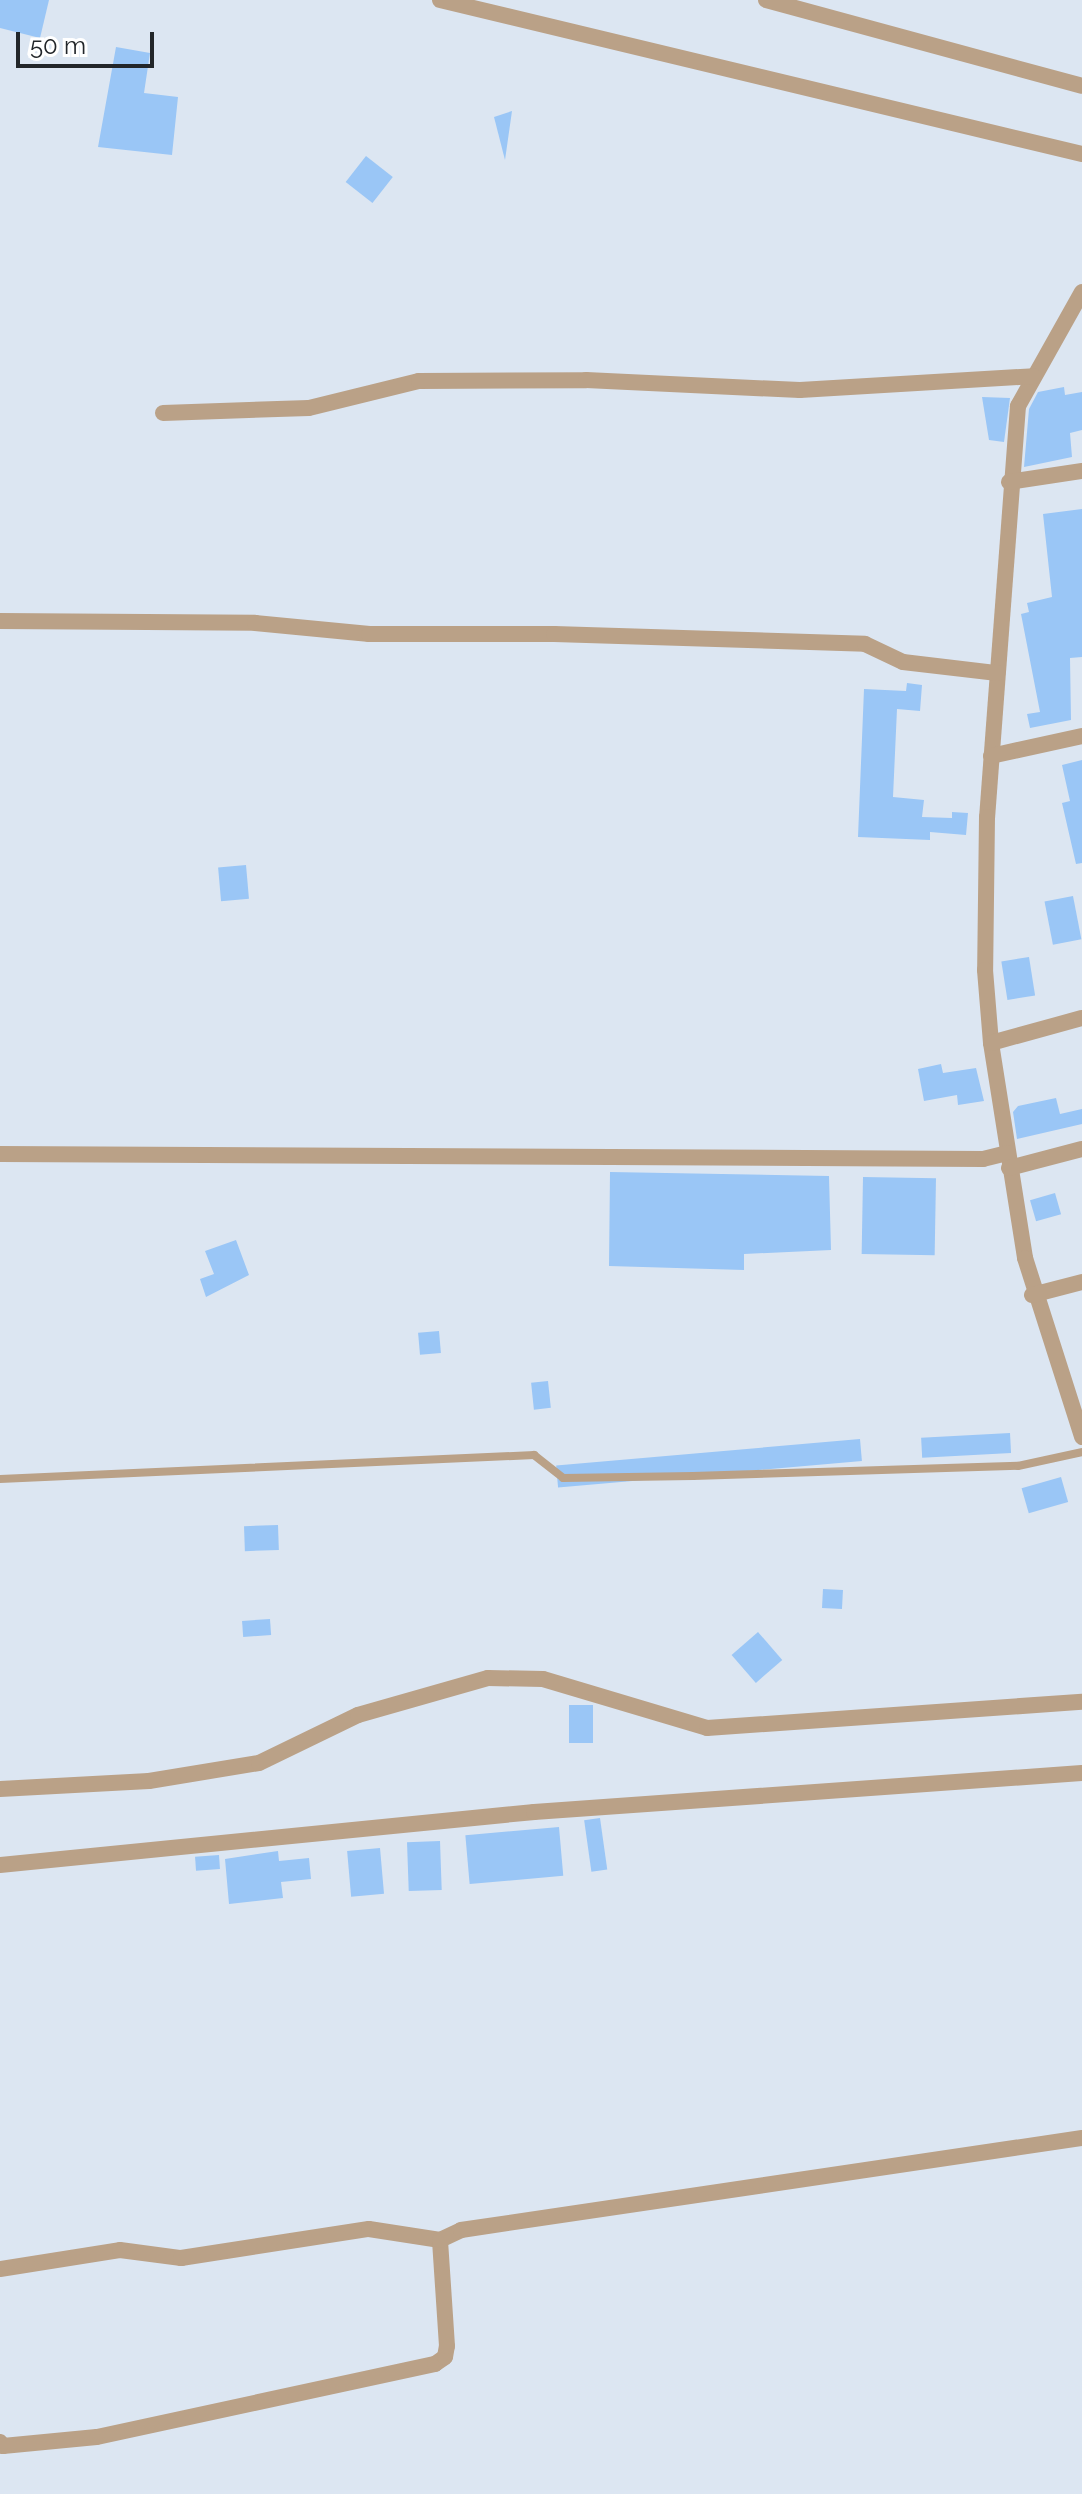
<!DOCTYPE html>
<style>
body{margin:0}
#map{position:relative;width:1082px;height:2494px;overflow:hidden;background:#dce6f2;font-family:Raleway,sans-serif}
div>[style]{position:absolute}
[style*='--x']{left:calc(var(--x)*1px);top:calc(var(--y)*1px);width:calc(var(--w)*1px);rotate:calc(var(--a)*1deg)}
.building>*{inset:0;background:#9ac6f6;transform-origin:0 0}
.service>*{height:8px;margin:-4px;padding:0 4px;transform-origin:4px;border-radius:4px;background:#baa187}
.minor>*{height:16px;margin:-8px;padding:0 8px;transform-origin:8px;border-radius:8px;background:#baa187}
span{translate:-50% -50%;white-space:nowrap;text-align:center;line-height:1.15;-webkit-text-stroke:6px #fff;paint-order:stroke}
.scale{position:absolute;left:16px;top:32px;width:138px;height:36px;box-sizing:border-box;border:4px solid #22262a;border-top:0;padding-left:10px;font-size:24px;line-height:28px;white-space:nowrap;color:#22262a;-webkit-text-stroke:6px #fff;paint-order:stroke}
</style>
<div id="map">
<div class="building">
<i style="clip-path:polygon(0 0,49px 0,40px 38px,0 28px)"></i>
<i style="clip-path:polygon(116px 47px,150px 53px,144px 93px,178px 97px,172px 155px,98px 147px)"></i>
<i style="clip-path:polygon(512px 111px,505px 160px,494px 117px)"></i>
<i style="left:366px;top:156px;width:34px;height:33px;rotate:38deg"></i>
<i style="clip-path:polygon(1064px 387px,1065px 395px,1082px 392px,1082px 430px,1070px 433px,1072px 457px,1024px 467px,1029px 409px,1038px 392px)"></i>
<i style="clip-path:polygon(982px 397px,1010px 398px,1004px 442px,989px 440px)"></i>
<i style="clip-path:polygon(1082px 509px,1082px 657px,1070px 658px,1071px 720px,1030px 728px,1027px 714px,1040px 712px,1021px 614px,1029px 612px,1027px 603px,1052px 597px,1043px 514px)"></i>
<i style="clip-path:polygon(907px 683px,922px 685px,920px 711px,897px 709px,893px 797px,924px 800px,922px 817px,952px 818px,952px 812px,968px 813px,966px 835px,930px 832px,930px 840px,858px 837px,864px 689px,906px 691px)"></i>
<i style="clip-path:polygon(1082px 760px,1082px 863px,1076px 864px,1062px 803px,1070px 801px,1062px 765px)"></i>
<i style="left:246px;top:865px;width:34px;height:28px;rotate:85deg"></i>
<i style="left:1073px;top:896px;width:44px;height:29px;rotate:79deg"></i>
<i style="left:1029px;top:957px;width:39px;height:28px;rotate:81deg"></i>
<i style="clip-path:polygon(941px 1064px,943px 1073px,976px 1068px,984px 1101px,958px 1105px,957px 1095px,924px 1101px,918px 1069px)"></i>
<i style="clip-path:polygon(1056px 1098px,1060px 1114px,1082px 1109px,1082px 1124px,1017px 1139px,1013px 1112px,1018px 1106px)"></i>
<i style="clip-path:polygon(610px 1172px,829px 1176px,831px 1250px,744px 1254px,744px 1270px,609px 1266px)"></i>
<i style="left:863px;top:1177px;width:73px;height:77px;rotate:1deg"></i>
<i style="left:1055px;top:1193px;width:22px;height:26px;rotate:74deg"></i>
<i style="clip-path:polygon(236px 1240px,249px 1275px,206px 1297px,200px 1279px,214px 1274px,205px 1251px)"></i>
<i style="left:439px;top:1331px;width:22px;height:21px;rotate:85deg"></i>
<i style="left:548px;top:1381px;width:27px;height:17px;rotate:84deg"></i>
<i style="left:1010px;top:1433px;width:20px;height:89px;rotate:87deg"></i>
<i style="left:860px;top:1439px;width:22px;height:305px;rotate:85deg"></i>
<i style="left:1061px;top:1477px;width:26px;height:41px;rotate:74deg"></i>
<i style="left:278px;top:1525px;width:25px;height:34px;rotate:88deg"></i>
<i style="left:823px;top:1589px;width:20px;height:19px;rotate:3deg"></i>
<i style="left:270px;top:1619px;width:16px;height:28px;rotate:86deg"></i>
<i style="left:758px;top:1632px;width:37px;height:35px;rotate:49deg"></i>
<i style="left:569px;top:1705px;width:24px;height:38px"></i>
<i style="left:600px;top:1818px;width:52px;height:16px;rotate:82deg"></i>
<i style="left:559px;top:1827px;width:49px;height:94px;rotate:85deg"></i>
<i style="left:440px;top:1841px;width:49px;height:33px;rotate:88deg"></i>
<i style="left:380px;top:1848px;width:46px;height:33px;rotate:85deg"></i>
<i style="clip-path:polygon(278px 1851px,279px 1861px,309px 1858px,311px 1879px,281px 1882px,283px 1898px,229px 1904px,225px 1859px)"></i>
<i style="left:219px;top:1855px;width:14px;height:24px;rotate:86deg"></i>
</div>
<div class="service">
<i style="--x:0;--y:1479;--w:535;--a:-2.57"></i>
<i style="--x:534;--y:1455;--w:37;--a:38"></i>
<i style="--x:563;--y:1478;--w:130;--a:-0.9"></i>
<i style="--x:693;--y:1476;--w:325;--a:-1.8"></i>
<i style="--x:1018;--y:1466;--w:66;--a:-12.3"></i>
</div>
<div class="minor">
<i style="--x:440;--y:0;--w:660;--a:13.49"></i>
<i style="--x:766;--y:0;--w:327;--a:15.2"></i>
<i style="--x:1082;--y:292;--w:131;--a:119.3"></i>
<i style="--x:1018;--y:406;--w:412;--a:94.3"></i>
<i style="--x:987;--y:817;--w:153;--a:90.7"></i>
<i style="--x:985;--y:970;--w:73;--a:85.3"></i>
<i style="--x:991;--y:1043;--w:218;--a:81"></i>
<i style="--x:1025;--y:1258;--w:188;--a:72.3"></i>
<i style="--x:163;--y:413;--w:146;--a:-2"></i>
<i style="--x:309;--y:408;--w:113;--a:-13.8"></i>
<i style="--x:419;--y:381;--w:167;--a:-0.3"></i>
<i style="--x:586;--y:380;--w:214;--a:2.7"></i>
<i style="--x:800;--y:390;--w:234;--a:-3.4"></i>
<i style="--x:1009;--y:482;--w:74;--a:-8.6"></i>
<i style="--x:0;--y:621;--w:255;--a:0.4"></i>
<i style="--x:255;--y:623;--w:115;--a:5.5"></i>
<i style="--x:369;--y:634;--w:185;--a:0"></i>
<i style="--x:554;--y:634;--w:311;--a:1.8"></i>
<i style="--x:865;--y:644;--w:42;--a:25.3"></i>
<i style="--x:903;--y:662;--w:95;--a:6.7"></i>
<i style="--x:991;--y:756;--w:93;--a:-12.4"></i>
<i style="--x:991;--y:1043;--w:94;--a:-15.4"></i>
<i style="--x:0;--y:1154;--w:983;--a:0.29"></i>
<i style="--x:983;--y:1159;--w:25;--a:-14"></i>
<i style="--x:1009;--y:1168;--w:75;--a:-14.6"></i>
<i style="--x:1032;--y:1295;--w:52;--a:-14.6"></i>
<i style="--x:0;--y:1789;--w:149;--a:-3.1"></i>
<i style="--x:149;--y:1781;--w:111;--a:-9.3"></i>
<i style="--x:259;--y:1763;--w:110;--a:-25.9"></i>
<i style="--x:358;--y:1715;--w:135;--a:-15.9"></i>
<i style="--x:488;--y:1678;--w:55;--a:1"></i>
<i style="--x:543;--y:1679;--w:171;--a:16.6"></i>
<i style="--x:707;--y:1728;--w:376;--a:-4"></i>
<i style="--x:0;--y:1865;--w:537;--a:-5.67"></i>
<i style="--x:534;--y:1812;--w:549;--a:-4.07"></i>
<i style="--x:0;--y:2269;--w:121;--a:-9"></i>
<i style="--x:120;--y:2250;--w:62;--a:7.5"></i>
<i style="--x:181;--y:2258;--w:190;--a:-8.8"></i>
<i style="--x:369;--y:2229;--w:72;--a:8.8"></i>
<i style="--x:0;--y:2442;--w:5;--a:53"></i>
<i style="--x:3;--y:2446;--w:94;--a:-5.5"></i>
<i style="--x:97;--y:2437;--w:346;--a:-12.2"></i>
<i style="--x:435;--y:2364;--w:12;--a:-35"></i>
<i style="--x:445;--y:2357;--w:11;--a:-80"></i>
<i style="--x:447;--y:2346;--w:106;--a:-93.8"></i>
<i style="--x:440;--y:2240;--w:23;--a:-25"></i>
<i style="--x:461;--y:2230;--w:628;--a:-8.43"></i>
</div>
<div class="scale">50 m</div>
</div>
